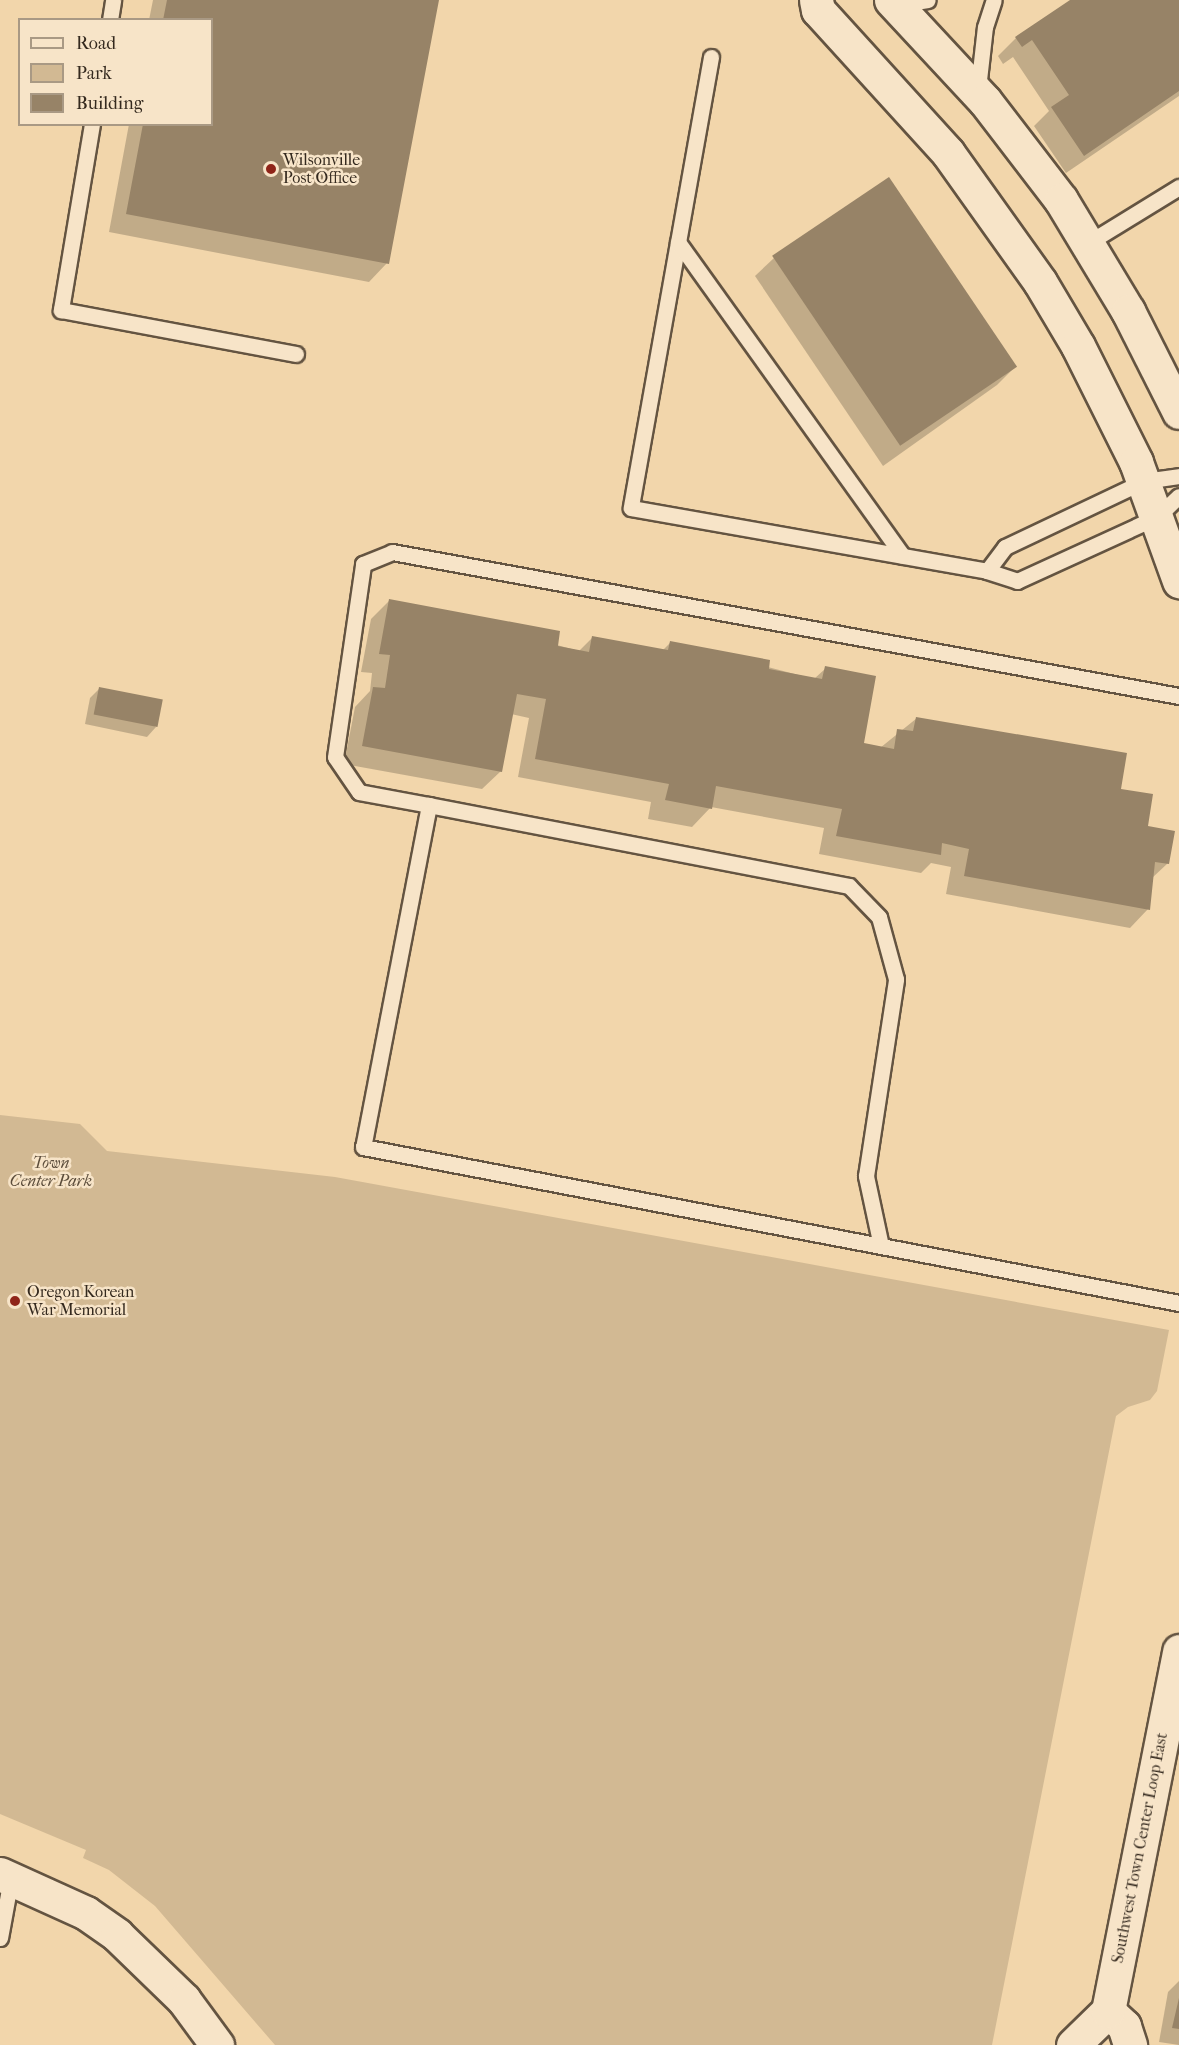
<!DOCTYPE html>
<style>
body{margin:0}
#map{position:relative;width:1179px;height:2045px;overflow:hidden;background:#f2d6ab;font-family:"IM FELL French Canon",serif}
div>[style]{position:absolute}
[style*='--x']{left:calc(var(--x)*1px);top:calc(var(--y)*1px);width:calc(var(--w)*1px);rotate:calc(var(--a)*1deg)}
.green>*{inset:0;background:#d2b993}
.shadow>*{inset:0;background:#0003}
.building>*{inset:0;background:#978367;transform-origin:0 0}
.roads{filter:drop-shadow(2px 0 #645441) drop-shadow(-2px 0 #645441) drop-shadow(0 2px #645441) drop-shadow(0 -2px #645441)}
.service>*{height:15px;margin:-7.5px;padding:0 7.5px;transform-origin:7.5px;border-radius:7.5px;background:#f7e4c8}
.tertiary>*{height:33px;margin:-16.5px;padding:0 16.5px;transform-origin:16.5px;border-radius:16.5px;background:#f7e4c8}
.secondary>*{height:33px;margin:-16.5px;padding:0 16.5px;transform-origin:16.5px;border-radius:16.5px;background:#f7e4c8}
.dots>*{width:16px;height:16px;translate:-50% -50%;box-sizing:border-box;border:3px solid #f7e4c8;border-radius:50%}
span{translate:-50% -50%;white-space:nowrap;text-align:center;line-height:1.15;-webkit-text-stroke:5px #f7e4c8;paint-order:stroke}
.poi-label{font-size:16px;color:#34291e}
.left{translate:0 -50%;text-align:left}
.park-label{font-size:16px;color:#5c4d3b;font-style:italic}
.street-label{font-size:16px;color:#34291e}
.legend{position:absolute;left:18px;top:18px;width:195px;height:108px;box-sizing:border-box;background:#f7e4c8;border:2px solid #a99984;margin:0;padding:8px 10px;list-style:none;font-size:18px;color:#34291e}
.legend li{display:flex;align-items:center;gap:12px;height:30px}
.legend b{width:30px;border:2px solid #a99984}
</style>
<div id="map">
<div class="green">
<i style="clip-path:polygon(0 1115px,80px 1124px,107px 1151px,335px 1177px,1169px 1330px,1157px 1391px,1150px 1400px,1128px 1407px,1116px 1416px,992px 2045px,275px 2045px,155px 1906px,109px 1870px,83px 1858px,86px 1850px,0 1814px)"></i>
</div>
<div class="shadow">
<i style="clip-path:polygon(153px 0,438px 0,387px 263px,369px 282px,109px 232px,129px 124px,212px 124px,212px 20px,149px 20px)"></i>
<i style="clip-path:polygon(1072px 0,1179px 0,1179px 96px,1066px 173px,1034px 126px,1049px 111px,1013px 57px,1003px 64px,998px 56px,1016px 38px)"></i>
<i style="clip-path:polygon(888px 179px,1015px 367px,997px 385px,883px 466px,755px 276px,774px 258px)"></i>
<i style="clip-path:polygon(390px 600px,579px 651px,593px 637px,663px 650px,671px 642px,814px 679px,826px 668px,862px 744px,880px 748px,917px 718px,1119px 790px,1168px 863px,1151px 879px,1148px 909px,1130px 928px,946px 894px,951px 867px,931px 863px,921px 873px,819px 854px,824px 828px,711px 807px,692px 827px,648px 819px,651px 802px,518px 777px,529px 718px,511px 714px,501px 771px,482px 789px,344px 764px,355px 707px,370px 691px,372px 673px,361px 672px,371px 619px)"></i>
<i style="clip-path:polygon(99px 689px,156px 727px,147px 737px,85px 724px,90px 698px)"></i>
<i style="clip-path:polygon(1179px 1981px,1179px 2045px,1159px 2042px,1168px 1992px)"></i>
</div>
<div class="building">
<i style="clip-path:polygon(167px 0,439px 0,389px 264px,126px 214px,143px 124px,212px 124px,212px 20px,163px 20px)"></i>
<i style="clip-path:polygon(1070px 0,1179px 0,1179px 91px,1084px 156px,1051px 107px,1069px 95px,1032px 40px,1022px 47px,1015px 37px)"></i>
<i style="left:889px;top:177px;width:229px;height:141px;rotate:56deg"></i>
<i style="clip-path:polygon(389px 599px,560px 631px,558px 646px,589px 652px,592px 636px,668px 650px,670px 641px,770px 660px,769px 669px,822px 679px,825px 666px,876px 676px,864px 743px,894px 749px,897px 729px,913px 731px,916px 717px,1127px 753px,1121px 789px,1153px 794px,1148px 826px,1175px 831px,1169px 864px,1155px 862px,1150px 910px,964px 876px,969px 849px,942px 843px,941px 855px,836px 836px,842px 809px,716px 786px,712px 809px,665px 800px,669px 784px,535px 759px,546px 699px,517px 694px,502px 772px,362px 746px,373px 687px,385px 688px,390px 655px,379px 654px)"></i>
<i style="left:99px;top:687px;width:65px;height:28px;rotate:11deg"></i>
<i style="clip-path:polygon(1179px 1998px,1179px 2029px,1172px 2028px)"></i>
</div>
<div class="roads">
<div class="service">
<i style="--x:896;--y:5;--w:32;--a:-9"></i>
<i style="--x:110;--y:20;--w:20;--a:-81"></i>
<i style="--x:711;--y:57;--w:458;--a:100.1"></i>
<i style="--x:631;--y:508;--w:362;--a:10"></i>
<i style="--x:987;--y:571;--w:32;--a:18"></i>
<i style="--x:1017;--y:581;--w:154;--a:-24.6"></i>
<i style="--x:1157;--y:517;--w:30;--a:-44"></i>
<i style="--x:978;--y:89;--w:62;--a:-83.6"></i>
<i style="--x:985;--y:27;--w:28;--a:-72"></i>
<i style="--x:92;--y:124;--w:189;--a:99.5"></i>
<i style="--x:61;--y:310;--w:239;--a:10.6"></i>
<i style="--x:678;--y:242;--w:386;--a:54.4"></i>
<i style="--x:1088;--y:243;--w:107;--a:-31.6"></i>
<i style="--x:987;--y:571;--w:30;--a:-53"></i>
<i style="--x:1005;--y:547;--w:154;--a:-25.4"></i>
<i style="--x:1144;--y:481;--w:35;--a:-8"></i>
<i style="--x:429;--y:805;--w:71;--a:-169.5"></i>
<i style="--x:359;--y:792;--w:42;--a:-124.4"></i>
<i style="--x:335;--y:757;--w:195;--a:-81.7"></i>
<i style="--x:363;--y:564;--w:31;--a:-22"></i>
<i style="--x:392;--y:552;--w:800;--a:10.37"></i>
<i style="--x:881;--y:1246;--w:72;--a:-102.1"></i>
<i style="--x:866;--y:1176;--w:199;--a:-81.3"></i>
<i style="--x:896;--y:979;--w:64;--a:-105.3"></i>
<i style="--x:879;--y:917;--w:43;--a:-134.1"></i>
<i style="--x:849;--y:886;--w:428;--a:-169.1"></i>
<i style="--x:429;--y:805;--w:348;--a:100.9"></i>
<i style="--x:363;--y:1147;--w:831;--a:10.82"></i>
<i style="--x:0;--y:1938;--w:61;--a:-79.6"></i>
</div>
<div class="tertiary">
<i style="--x:0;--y:1874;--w:94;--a:24.4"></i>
<i style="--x:86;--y:1913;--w:38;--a:35"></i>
<i style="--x:117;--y:1935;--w:93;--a:44.1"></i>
<i style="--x:184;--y:2000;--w:56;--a:53.7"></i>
</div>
<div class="secondary">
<i style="--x:816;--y:0;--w:10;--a:79"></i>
<i style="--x:818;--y:10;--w:193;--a:47.7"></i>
<i style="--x:948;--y:153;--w:158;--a:54.5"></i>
<i style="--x:1040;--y:282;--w:74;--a:59.3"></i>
<i style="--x:1078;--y:346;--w:130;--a:63.4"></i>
<i style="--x:1136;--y:462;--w:127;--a:70.1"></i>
<i style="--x:891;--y:0;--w:138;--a:47.1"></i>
<i style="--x:985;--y:101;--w:125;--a:52.5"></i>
<i style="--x:1061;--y:200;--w:130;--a:58.9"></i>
<i style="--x:1128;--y:311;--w:113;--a:63.2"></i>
<i style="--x:1108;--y:2011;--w:22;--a:43"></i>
<i style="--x:1124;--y:2026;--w:20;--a:72"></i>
<i style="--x:1073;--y:2045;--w:49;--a:-44.2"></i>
<i style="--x:1108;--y:2011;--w:367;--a:-78.8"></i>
</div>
</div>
<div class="dots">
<i style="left:271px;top:169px;background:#8f2418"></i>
<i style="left:15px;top:1301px;background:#8f2418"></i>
</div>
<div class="poi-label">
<span class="left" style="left:283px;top:169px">Wilsonville<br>Post Office</span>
<span class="left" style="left:27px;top:1301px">Oregon Korean<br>War Memorial</span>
</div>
<div class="park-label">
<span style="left:51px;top:1172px">Town<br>Center Park</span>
</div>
<div class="street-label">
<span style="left:1140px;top:1848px;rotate:-79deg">Southwest Town Center Loop East</span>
</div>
<ul class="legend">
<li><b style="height:8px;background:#f7e4c8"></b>Road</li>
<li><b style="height:16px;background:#d2b993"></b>Park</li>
<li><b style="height:16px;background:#978367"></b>Building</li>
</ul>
</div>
